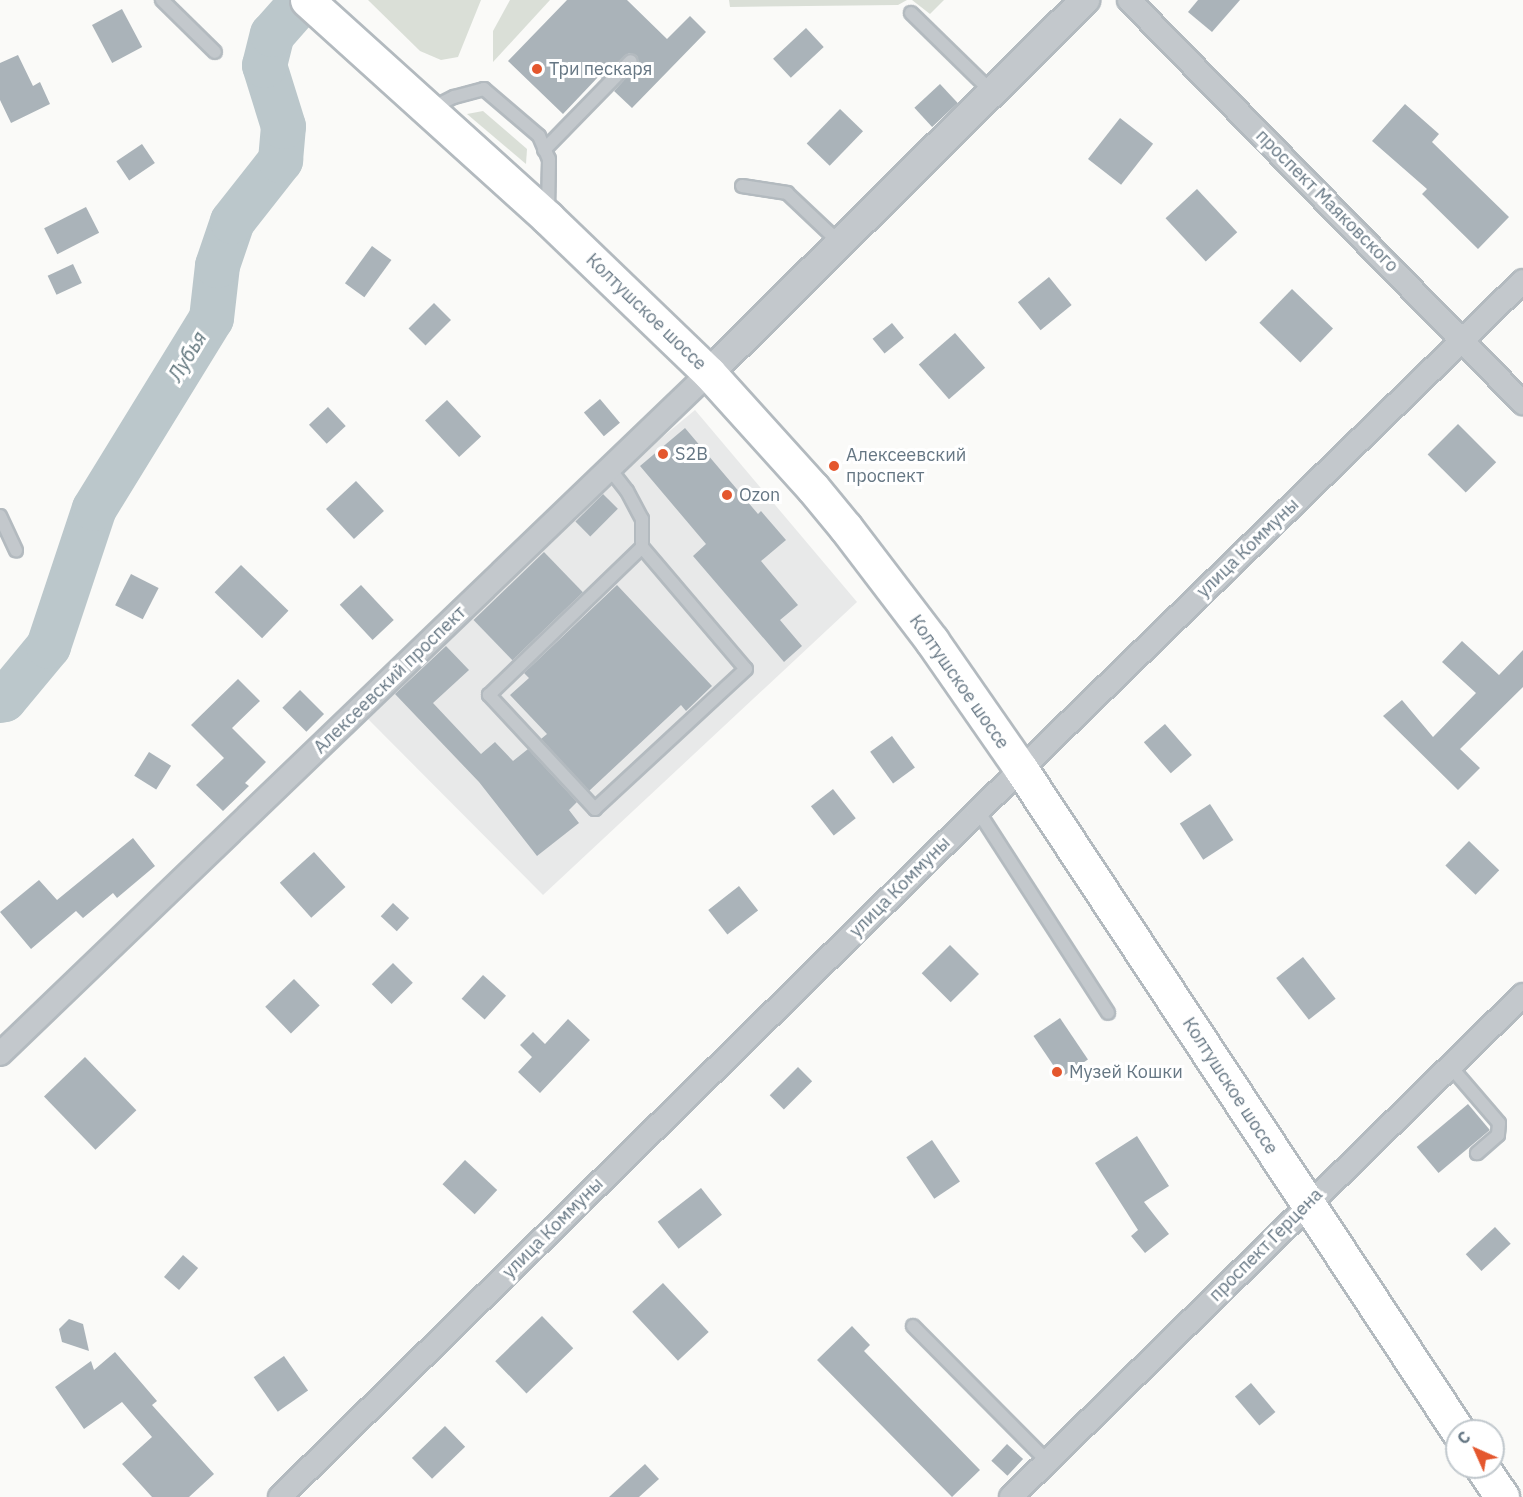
<!DOCTYPE html>
<meta charset="utf-8">
<style>
body{margin:0}
#map{position:relative;width:1523px;height:1497px;overflow:hidden;background:#fafaf8;font-family:"IBM Plex Sans",sans-serif}
div>[style]{position:absolute}
[style*='--x']{left:calc(var(--x)*1px);top:calc(var(--y)*1px);width:calc(var(--w)*1px);rotate:calc(var(--a)*1deg)}
.built>*{inset:0;background:#e8e9e9}
.green>*{inset:0;background:#dadfd7}
.river>*{height:45px;margin:-22.5px;padding:0 22.5px;transform-origin:22.5px;border-radius:22.5px;background:#bbc7cb}
.building>*{inset:0;background:#aab3b9;transform-origin:0 0}
.roads{filter:drop-shadow(2px 0 #b3babf) drop-shadow(-2px 0 #b3babf) drop-shadow(0 2px #b3babf) drop-shadow(0 -2px #b3babf)}
.service>*{height:12px;margin:-6px;padding:0 6px;transform-origin:6px;border-radius:6px;background:#c3c8cc}
.minor>*{height:22px;margin:-11px;padding:0 11px;transform-origin:11px;border-radius:11px;background:#c3c8cc}
.tertiary>*{height:28px;margin:-14px;padding:0 14px;transform-origin:14px;border-radius:14px;background:#c3c8cc}
.secondary>*{height:33px;margin:-16.5px;padding:0 16.5px;transform-origin:16.5px;border-radius:16.5px;background:#fff}
.dots>*{width:16px;height:16px;translate:-50% -50%;box-sizing:border-box;border:3px solid #fff;border-radius:50%}
span{translate:-50% -50%;white-space:nowrap;text-align:center;line-height:1.15;-webkit-text-stroke:6px #fff;paint-order:stroke}
.poi-label{font-size:18px;color:#657683}
.left{translate:0 -50%;text-align:left}
.street-label{font-size:18px;color:#657683}
.water-label{font-size:20px;color:#60757c;font-style:italic}
.north{position:absolute;left:1445px;top:1419px;width:60px;height:60px;box-sizing:border-box;background:#fff;border:2px solid #c1c8cd;border-radius:50%;rotate:315deg;font-size:16px;font-weight:700;line-height:24px;text-align:center;color:#657683}
.north::after{content:'';display:block;margin:auto;width:21px;height:27px;background:#e4572e;clip-path:polygon(50% 0,100% 100%,50% 72%,0 100%)}
</style>
<div id="map">
<div class="built">
<i style="clip-path:polygon(695px 410px,857px 602px,543px 895px,366px 717px,601px 488px)"></i>
</div>
<div class="green">
<i style="clip-path:polygon(368px 0,481px 0,458px 57px,441px 60px,420px 51px)"></i>
<i style="clip-path:polygon(510px 0,550px 0,493px 62px,493px 31px)"></i>
<i style="clip-path:polygon(729px 0,907px 0,898px 5px,730px 7px)"></i>
<i style="clip-path:polygon(912px 0,944px 0,930px 14px)"></i>
<i style="clip-path:polygon(483px 111px,527px 149px,526px 164px,467px 114px)"></i>
</div>
<div class="river">
<i style="--x:0;--y:700;--w:4;--a:-14"></i>
<i style="--x:4;--y:699;--w:69;--a:-50.3"></i>
<i style="--x:48;--y:646;--w:145;--a:-71.6"></i>
<i style="--x:94;--y:508;--w:223;--a:-58.4"></i>
<i style="--x:211;--y:318;--w:53;--a:-83.5"></i>
<i style="--x:217;--y:265;--w:46;--a:-71.2"></i>
<i style="--x:232;--y:221;--w:78;--a:-51.8"></i>
<i style="--x:280;--y:160;--w:34;--a:-85"></i>
<i style="--x:283;--y:126;--w:64;--a:-107.3"></i>
<i style="--x:264;--y:65;--w:32;--a:-76"></i>
<i style="--x:272;--y:34;--w:45;--a:-48.6"></i>
</div>
<div class="building">
<i style="clip-path:polygon(567px 0,627px 0,667px 39px,690px 16px,706px 32px,632px 108px,614px 91px,639px 64px,637px 56px,629px 53px,602px 79px,599px 76px,563px 114px,508px 61px)"></i>
<i style="clip-path:polygon(1198px 0,1240px 0,1212px 32px,1188px 12px)"></i>
<i style="left:122px;top:9px;width:43px;height:34px;rotate:62deg"></i>
<i style="left:806px;top:28px;width:26px;height:45px;rotate:47deg"></i>
<i style="clip-path:polygon(18px 55px,33px 86px,40px 82px,50px 104px,11px 123px,0 100px,0 63px)"></i>
<i style="left:940px;top:84px;width:26px;height:35px;rotate:47deg"></i>
<i style="clip-path:polygon(1405px 104px,1439px 134px,1432px 142px,1509px 217px,1478px 249px,1422px 194px,1427px 189px,1372px 141px)"></i>
<i style="left:840px;top:109px;width:32px;height:48px;rotate:44deg"></i>
<i style="left:1120px;top:118px;width:42px;height:52px;rotate:38deg"></i>
<i style="left:142px;top:144px;width:23px;height:31px;rotate:56deg"></i>
<i style="left:1197px;top:189px;width:59px;height:43px;rotate:47deg"></i>
<i style="left:86px;top:207px;width:29px;height:47px;rotate:63deg"></i>
<i style="left:372px;top:246px;width:24px;height:46px;rotate:36deg"></i>
<i style="left:73px;top:264px;width:21px;height:28px;rotate:65deg"></i>
<i style="left:1049px;top:277px;width:36px;height:40px;rotate:51deg"></i>
<i style="left:1292px;top:289px;width:57px;height:47px;rotate:44deg"></i>
<i style="left:434px;top:303px;width:24px;height:36px;rotate:45deg"></i>
<i style="left:892px;top:323px;width:19px;height:25px;rotate:51deg"></i>
<i style="left:955px;top:333px;width:46px;height:48px;rotate:49deg"></i>
<i style="left:600px;top:399px;width:31px;height:21px;rotate:50deg"></i>
<i style="left:447px;top:400px;width:50px;height:30px;rotate:47deg"></i>
<i style="left:328px;top:407px;width:26px;height:26px;rotate:47deg"></i>
<i style="left:1458px;top:424px;width:54px;height:43px;rotate:45deg"></i>
<i style="clip-path:polygon(685px 428px,758px 514px,761px 511px,786px 540px,761px 561px,798px 605px,780px 620px,802px 646px,784px 662px,693px 556px,706px 544px,640px 466px)"></i>
<i style="left:356px;top:481px;width:41px;height:41px;rotate:47deg"></i>
<i style="left:603px;top:494px;width:21px;height:39px;rotate:45deg"></i>
<i style="left:544px;top:552px;width:56px;height:98px;rotate:46deg"></i>
<i style="left:241px;top:565px;width:66px;height:38px;rotate:44deg"></i>
<i style="left:131px;top:574px;width:31px;height:35px;rotate:27deg"></i>
<i style="left:361px;top:585px;width:48px;height:29px;rotate:47deg"></i>
<i style="clip-path:polygon(617px 585px,712px 686px,686px 711px,681px 705px,589px 791px,541px 739px,547px 734px,510px 695px,529px 678px,524px 673px)"></i>
<i style="clip-path:polygon(1462px 641px,1499px 675px,1523px 650px,1523px 687px,1460px 749px,1480px 768px,1458px 790px,1383px 716px,1402px 700px,1433px 737px,1476px 693px,1442px 662px)"></i>
<i style="clip-path:polygon(446px 646px,469px 670px,433px 703px,481px 754px,495px 742px,513px 761px,528px 749px,577px 802px,569px 810px,579px 823px,537px 856px,479px 782px,395px 694px)"></i>
<i style="clip-path:polygon(238px 679px,260px 701px,232px 728px,266px 762px,245px 783px,249px 786px,223px 811px,196px 785px,224px 758px,191px 725px)"></i>
<i style="left:300px;top:690px;width:34px;height:25px;rotate:45deg"></i>
<i style="left:1165px;top:724px;width:41px;height:28px;rotate:49deg"></i>
<i style="left:892px;top:736px;width:39px;height:27px;rotate:54deg"></i>
<i style="left:149px;top:752px;width:26px;height:28px;rotate:32deg"></i>
<i style="left:833px;top:789px;width:37px;height:28px;rotate:52deg"></i>
<i style="left:1210px;top:804px;width:43px;height:36px;rotate:57deg"></i>
<i style="clip-path:polygon(133px 838px,155px 866px,117px 898px,113px 893px,83px 918px,76px 911px,31px 949px,0 912px,39px 880px,57px 900px)"></i>
<i style="left:1469px;top:841px;width:42px;height:34px;rotate:44deg"></i>
<i style="left:314px;top:852px;width:47px;height:46px;rotate:48deg"></i>
<i style="left:739px;top:886px;width:31px;height:39px;rotate:52deg"></i>
<i style="left:393px;top:903px;width:22px;height:18px;rotate:43deg"></i>
<i style="left:950px;top:945px;width:41px;height:40px;rotate:45deg"></i>
<i style="left:1303px;top:957px;width:53px;height:34px;rotate:52deg"></i>
<i style="left:393px;top:963px;width:28px;height:30px;rotate:45deg"></i>
<i style="left:483px;top:975px;width:31px;height:32px;rotate:42deg"></i>
<i style="left:294px;top:979px;width:37px;height:40px;rotate:46deg"></i>
<i style="left:1060px;top:1018px;width:50px;height:32px;rotate:56deg"></i>
<i style="clip-path:polygon(568px 1019px,590px 1040px,540px 1093px,518px 1072px,532px 1057px,520px 1045px,533px 1032px,545px 1044px)"></i>
<i style="left:85px;top:1057px;width:74px;height:57px;rotate:46deg"></i>
<i style="left:798px;top:1067px;width:20px;height:40px;rotate:45deg"></i>
<i style="left:1468px;top:1104px;width:34px;height:67px;rotate:50deg"></i>
<i style="clip-path:polygon(1137px 1136px,1169px 1186px,1144px 1202px,1169px 1234px,1145px 1253px,1131px 1236px,1138px 1230px,1095px 1163px)"></i>
<i style="left:932px;top:1140px;width:50px;height:31px;rotate:56deg"></i>
<i style="left:465px;top:1160px;width:44px;height:33px;rotate:43deg"></i>
<i style="left:701px;top:1188px;width:34px;height:55px;rotate:52deg"></i>
<i style="left:1495px;top:1227px;width:23px;height:40px;rotate:47deg"></i>
<i style="left:183px;top:1255px;width:20px;height:29px;rotate:41deg"></i>
<i style="left:663px;top:1283px;width:67px;height:42px;rotate:47deg"></i>
<i style="left:542px;top:1316px;width:45px;height:65px;rotate:46deg"></i>
<i style="clip-path:polygon(69px 1319px,83px 1324px,89px 1351px,62px 1342px,59px 1329px)"></i>
<i style="clip-path:polygon(852px 1326px,870px 1345px,864px 1351px,980px 1470px,952px 1497px,817px 1360px)"></i>
<i style="clip-path:polygon(115px 1352px,157px 1401px,152px 1405px,214px 1474px,189px 1497px,152px 1497px,122px 1464px,152px 1437px,122px 1402px,84px 1429px,55px 1387px,91px 1361px,94px 1370px)"></i>
<i style="left:284px;top:1356px;width:42px;height:37px;rotate:55deg"></i>
<i style="left:1251px;top:1383px;width:38px;height:21px;rotate:50deg"></i>
<i style="left:445px;top:1426px;width:29px;height:46px;rotate:46deg"></i>
<i style="left:1007px;top:1444px;width:22px;height:23px;rotate:43deg"></i>
<i style="clip-path:polygon(645px 1464px,659px 1479px,639px 1497px,609px 1497px)"></i>
</div>
<div class="roads">
<div class="service">
<i style="--x:162;--y:0;--w:74;--a:44.5"></i>
<i style="--x:911;--y:13;--w:113;--a:44.3"></i>
<i style="--x:430;--y:109;--w:27;--a:-27"></i>
<i style="--x:454;--y:97;--w:31;--a:-15"></i>
<i style="--x:484;--y:89;--w:72;--a:40.5"></i>
<i style="--x:539;--y:136;--w:25;--a:67"></i>
<i style="--x:549;--y:159;--w:52;--a:91.1"></i>
<i style="--x:544;--y:150;--w:124;--a:-45.7"></i>
<i style="--x:742;--y:186;--w:46;--a:8.8"></i>
<i style="--x:787;--y:193;--w:73;--a:43.3"></i>
<i style="--x:609;--y:468;--w:29;--a:52"></i>
<i style="--x:627;--y:491;--w:32;--a:62"></i>
<i style="--x:642;--y:519;--w:28;--a:90"></i>
<i style="--x:642;--y:547;--w:160;--a:49.6"></i>
<i style="--x:746;--y:669;--w:206;--a:137.2"></i>
<i style="--x:595;--y:809;--w:156;--a:-132.9"></i>
<i style="--x:489;--y:695;--w:213;--a:-44"></i>
<i style="--x:0;--y:516;--w:38;--a:65"></i>
<i style="--x:978;--y:811;--w:240;--a:57.2"></i>
<i style="--x:1450;--y:1066;--w:75;--a:49.3"></i>
<i style="--x:1499;--y:1123;--w:12;--a:95"></i>
<i style="--x:1498;--y:1135;--w:28;--a:139"></i>
<i style="--x:913;--y:1326;--w:190;--a:45.2"></i>
</div>
<div class="minor">
<i style="--x:1129;--y:0;--w:564;--a:45.65"></i>
<i style="--x:0;--y:1054;--w:983;--a:-43.85"></i>
<i style="--x:280;--y:1497;--w:979;--a:-44.5"></i>
<i style="--x:978;--y:811;--w:760;--a:-44.2"></i>
<i style="--x:1011;--y:1497;--w:717;--a:-44.43"></i>
</div>
<div class="tertiary">
<i style="--x:709;--y:373;--w:530;--a:-44.77"></i>
</div>
<div class="secondary">
<i style="--x:307;--y:0;--w:325;--a:42.1"></i>
<i style="--x:548;--y:218;--w:223;--a:43.9"></i>
<i style="--x:709;--y:373;--w:155;--a:47.9"></i>
<i style="--x:813;--y:488;--w:52;--a:50.5"></i>
<i style="--x:846;--y:528;--w:142;--a:52.7"></i>
<i style="--x:932;--y:641;--w:156;--a:55.2"></i>
<i style="--x:1021;--y:769;--w:793;--a:56.57"></i>
<i style="--x:1482;--y:1467;--w:36;--a:56"></i>
</div>
</div>
<div class="dots">
<i style="left:537px;top:69px;background:#e4572e"></i>
<i style="left:663px;top:454px;background:#e4572e"></i>
<i style="left:834px;top:466px;background:#e4572e"></i>
<i style="left:727px;top:495px;background:#e4572e"></i>
<i style="left:1057px;top:1072px;background:#e4572e"></i>
</div>
<div class="poi-label">
<span class="left" style="left:549px;top:69px">Три пескаря</span>
<span class="left" style="left:675px;top:454px">S2B</span>
<span class="left" style="left:846px;top:466px">Алексеевский<br>проспект</span>
<span class="left" style="left:739px;top:495px">Ozon</span>
<span class="left" style="left:1069px;top:1072px">Музей Кошки</span>
</div>
<div class="street-label">
<span style="left:1327px;top:201px;rotate:45deg">проспект Маяковского</span>
<span style="left:646px;top:312px;rotate:44deg">Колтушское шоссе</span>
<span style="left:1248px;top:548px;rotate:-44deg">улица Коммуны</span>
<span style="left:390px;top:680px;rotate:-44deg">Алексеевский проспект</span>
<span style="left:959px;top:682px;rotate:55deg">Колтушское шоссе</span>
<span style="left:900px;top:887px;rotate:-45deg">улица Коммуны</span>
<span style="left:1230px;top:1086px;rotate:57deg">Колтушское шоссе</span>
<span style="left:553px;top:1228px;rotate:-45deg">улица Коммуны</span>
<span style="left:1266px;top:1245px;rotate:-45deg">проспект Герцена</span>
</div>
<div class="water-label">
<span style="left:187px;top:356px;rotate:-59deg">Лубья</span>
</div>
<div class="north">С</div>
</div>
